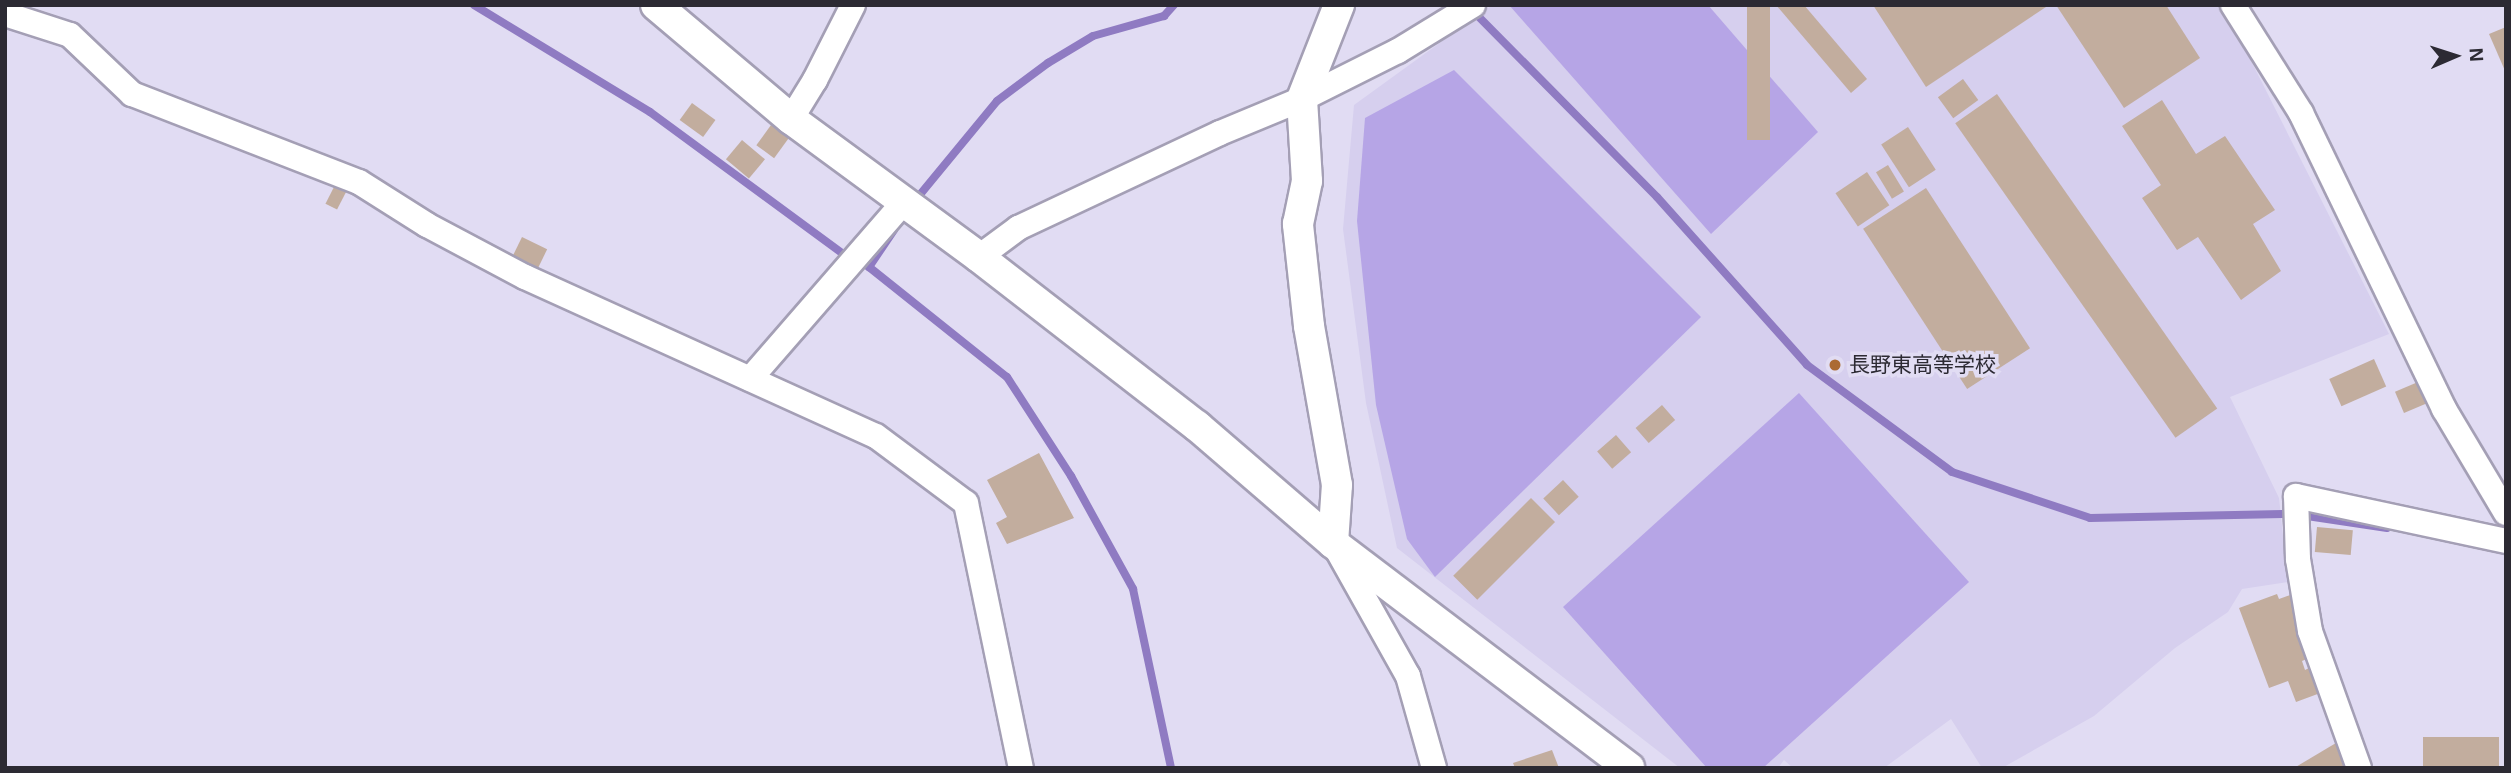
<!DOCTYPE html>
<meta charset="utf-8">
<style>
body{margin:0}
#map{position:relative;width:2511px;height:773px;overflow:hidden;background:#e1dcf3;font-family:Helvetica,"Noto Sans JP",sans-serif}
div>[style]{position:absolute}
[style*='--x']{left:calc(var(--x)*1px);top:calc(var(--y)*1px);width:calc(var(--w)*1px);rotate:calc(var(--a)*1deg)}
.built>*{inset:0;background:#d6cfee}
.green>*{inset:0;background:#b6a5e6}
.stream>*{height:8px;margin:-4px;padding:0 4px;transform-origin:4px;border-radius:4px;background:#8f7bc2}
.building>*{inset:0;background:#c2ad9e;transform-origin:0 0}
.roads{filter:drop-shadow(2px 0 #a49fb5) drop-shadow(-2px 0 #a49fb5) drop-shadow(0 2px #a49fb5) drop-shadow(0 -2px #a49fb5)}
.minor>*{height:24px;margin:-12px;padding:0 12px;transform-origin:12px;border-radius:12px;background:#fff}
.tertiary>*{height:30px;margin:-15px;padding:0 15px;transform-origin:15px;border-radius:15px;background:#fff}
.dots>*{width:19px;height:19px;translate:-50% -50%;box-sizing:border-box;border:4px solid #e1dcf3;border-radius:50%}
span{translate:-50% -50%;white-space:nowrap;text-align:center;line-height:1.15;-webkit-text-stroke:7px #e1dcf3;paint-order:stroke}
.poi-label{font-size:21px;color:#2c2a33}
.left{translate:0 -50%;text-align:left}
.frame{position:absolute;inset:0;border:7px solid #2c2a33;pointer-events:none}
.north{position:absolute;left:2420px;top:21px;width:70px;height:70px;-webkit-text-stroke:5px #e1dcf3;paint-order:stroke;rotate:87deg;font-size:19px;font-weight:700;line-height:28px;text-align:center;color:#2c2a33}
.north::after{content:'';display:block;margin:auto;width:24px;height:32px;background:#2c2a33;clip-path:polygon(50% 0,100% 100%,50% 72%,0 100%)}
</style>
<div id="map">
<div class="built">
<i style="clip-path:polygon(1492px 5px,2219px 5px,2246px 51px,2389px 334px,2230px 397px,2279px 498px,2288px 582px,2242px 589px,2228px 612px,2175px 648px,2094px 716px,2002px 768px,1982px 768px,1951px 719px,1884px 768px,1793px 768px,1784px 760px,1778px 768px,1680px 768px,1397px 548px,1366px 403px,1343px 229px,1354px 105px)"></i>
</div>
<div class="green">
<i style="clip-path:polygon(1509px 5px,1708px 5px,1818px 132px,1711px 234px)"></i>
<i style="clip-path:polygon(1454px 70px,1701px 317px,1435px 577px,1407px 539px,1376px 405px,1357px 221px,1365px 118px)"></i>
<i style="clip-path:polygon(1799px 393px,1969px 582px,1763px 768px,1707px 768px,1563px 607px)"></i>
</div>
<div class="stream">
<i style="--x:474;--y:5;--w:206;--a:31.3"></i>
<i style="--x:650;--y:112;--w:238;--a:36.3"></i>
<i style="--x:1472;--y:10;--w:263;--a:45.3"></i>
<i style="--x:1657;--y:197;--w:225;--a:48.2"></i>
<i style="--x:1807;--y:365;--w:180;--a:36.4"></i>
<i style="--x:1952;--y:472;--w:145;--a:18.4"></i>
<i style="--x:2090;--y:518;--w:193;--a:-1.2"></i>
<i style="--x:918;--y:197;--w:124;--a:-50.5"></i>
<i style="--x:997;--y:101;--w:64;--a:-36.7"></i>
<i style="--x:1048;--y:63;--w:52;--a:-31"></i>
<i style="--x:1093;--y:36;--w:74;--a:-15.7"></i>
<i style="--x:1164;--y:16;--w:15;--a:-48"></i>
<i style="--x:894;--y:230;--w:45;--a:124"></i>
<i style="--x:869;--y:267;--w:176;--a:38.6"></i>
<i style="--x:1007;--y:377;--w:118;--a:57.1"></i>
<i style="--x:1071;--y:476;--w:129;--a:61.2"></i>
<i style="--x:1133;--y:589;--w:183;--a:78"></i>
<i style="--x:2307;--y:516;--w:81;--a:8.5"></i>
</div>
<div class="building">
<i style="left:1747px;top:5px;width:23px;height:135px"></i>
<i style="clip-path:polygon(1776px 5px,1804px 5px,1867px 79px,1851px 93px)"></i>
<i style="clip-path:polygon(1873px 5px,2049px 5px,1926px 87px)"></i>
<i style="clip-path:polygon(2056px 5px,2166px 5px,2200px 58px,2124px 108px)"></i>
<i style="clip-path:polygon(2506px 27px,2506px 73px,2489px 34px)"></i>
<i style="left:1963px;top:79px;width:26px;height:31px;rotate:54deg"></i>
<i style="left:1997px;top:94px;width:384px;height:51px;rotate:55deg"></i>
<i style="clip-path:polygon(2162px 100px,2196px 154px,2225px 136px,2275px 210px,2253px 224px,2281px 271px,2241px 300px,2198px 237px,2177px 250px,2142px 198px,2161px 185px,2122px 126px)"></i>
<i style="left:692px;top:103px;width:29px;height:21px;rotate:36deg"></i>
<i style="left:771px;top:125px;width:22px;height:25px;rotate:36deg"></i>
<i style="left:1908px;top:127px;width:51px;height:32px;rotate:57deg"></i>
<i style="left:742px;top:140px;width:30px;height:25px;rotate:40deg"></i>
<i style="left:1888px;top:165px;width:31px;height:14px;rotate:59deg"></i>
<i style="left:1867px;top:172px;width:40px;height:38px;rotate:56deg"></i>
<i style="left:335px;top:185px;width:13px;height:21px;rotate:27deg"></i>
<i style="left:1926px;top:188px;width:191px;height:75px;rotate:57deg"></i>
<i style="left:522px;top:237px;width:28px;height:23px;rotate:26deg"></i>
<i style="left:2374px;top:359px;width:30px;height:49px;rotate:66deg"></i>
<i style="left:2418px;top:382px;width:23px;height:25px;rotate:67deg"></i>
<i style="left:1662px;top:405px;width:20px;height:35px;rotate:49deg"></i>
<i style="left:1616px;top:435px;width:23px;height:25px;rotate:49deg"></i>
<i style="clip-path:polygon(1039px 453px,1074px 518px,1007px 544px,996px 523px,1007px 517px,987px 480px)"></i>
<i style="left:1563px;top:480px;width:23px;height:27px;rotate:47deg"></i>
<i style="left:1531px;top:498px;width:34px;height:110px;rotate:45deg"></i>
<i style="left:2317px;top:527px;width:36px;height:25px;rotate:5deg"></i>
<i style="clip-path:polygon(2277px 594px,2279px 599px,2293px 594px,2304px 624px,2297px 626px,2309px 658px,2302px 661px,2305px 670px,2313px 666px,2323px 692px,2296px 702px,2288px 681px,2269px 688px,2239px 608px)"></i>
<i style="left:2423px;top:737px;width:76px;height:31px"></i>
<i style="clip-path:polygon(2341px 740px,2350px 768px,2294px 768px)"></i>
<i style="clip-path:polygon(1552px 750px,1559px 768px,1515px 768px,1513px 763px)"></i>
</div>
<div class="roads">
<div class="minor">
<i style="--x:2233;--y:5;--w:128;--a:57.8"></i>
<i style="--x:2301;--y:113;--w:329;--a:64.2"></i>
<i style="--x:2444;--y:409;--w:121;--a:59.2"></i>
<i style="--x:5;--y:14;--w:68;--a:17.9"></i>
<i style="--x:70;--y:35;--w:86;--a:43.6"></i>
<i style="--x:132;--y:94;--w:243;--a:21.2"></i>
<i style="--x:359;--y:182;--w:80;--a:32.3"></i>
<i style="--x:427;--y:225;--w:111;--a:28"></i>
<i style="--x:525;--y:277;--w:385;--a:24.4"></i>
<i style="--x:876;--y:436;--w:112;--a:36.7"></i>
<i style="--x:966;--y:503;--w:271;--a:78.3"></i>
<i style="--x:791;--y:119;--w:46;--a:-58.4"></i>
<i style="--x:815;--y:80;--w:84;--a:-63.1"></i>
<i style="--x:979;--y:257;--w:49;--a:-36.6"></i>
<i style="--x:1018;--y:228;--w:223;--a:-25.2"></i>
<i style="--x:1220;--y:133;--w:89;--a:-22.5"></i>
<i style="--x:1302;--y:99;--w:107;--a:-26.6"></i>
<i style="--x:1398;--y:51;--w:88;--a:-31.5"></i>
<i style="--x:750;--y:379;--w:235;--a:-49"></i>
<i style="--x:1335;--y:546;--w:149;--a:60.7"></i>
<i style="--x:1408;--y:676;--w:96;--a:74.2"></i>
<i style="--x:2359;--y:768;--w:145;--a:-109.7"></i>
<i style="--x:2310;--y:631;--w:73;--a:-99.5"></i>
<i style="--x:2298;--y:559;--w:63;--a:-91.8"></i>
<i style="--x:2296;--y:496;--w:215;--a:12.1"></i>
</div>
<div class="tertiary">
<i style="--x:656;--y:5;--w:177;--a:40.2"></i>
<i style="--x:791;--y:119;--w:233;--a:36.3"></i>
<i style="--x:979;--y:257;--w:276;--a:37.8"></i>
<i style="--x:1197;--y:426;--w:179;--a:40.7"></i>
<i style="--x:1333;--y:543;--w:372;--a:37.2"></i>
<i style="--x:1333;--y:543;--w:58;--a:-86.1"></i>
<i style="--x:1337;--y:485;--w:161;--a:-100"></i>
<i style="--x:1309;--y:326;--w:103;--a:-96.2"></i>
<i style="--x:1298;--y:224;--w:44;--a:-78.2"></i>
<i style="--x:1307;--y:181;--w:82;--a:-93.5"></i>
<i style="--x:1302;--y:99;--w:101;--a:-68.5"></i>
</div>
</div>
<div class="dots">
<i style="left:1835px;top:365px;background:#ab6a33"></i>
</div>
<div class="poi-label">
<span class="left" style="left:1849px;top:365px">長野東高等学校</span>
</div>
<div class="frame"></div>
<div class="north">N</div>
</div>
